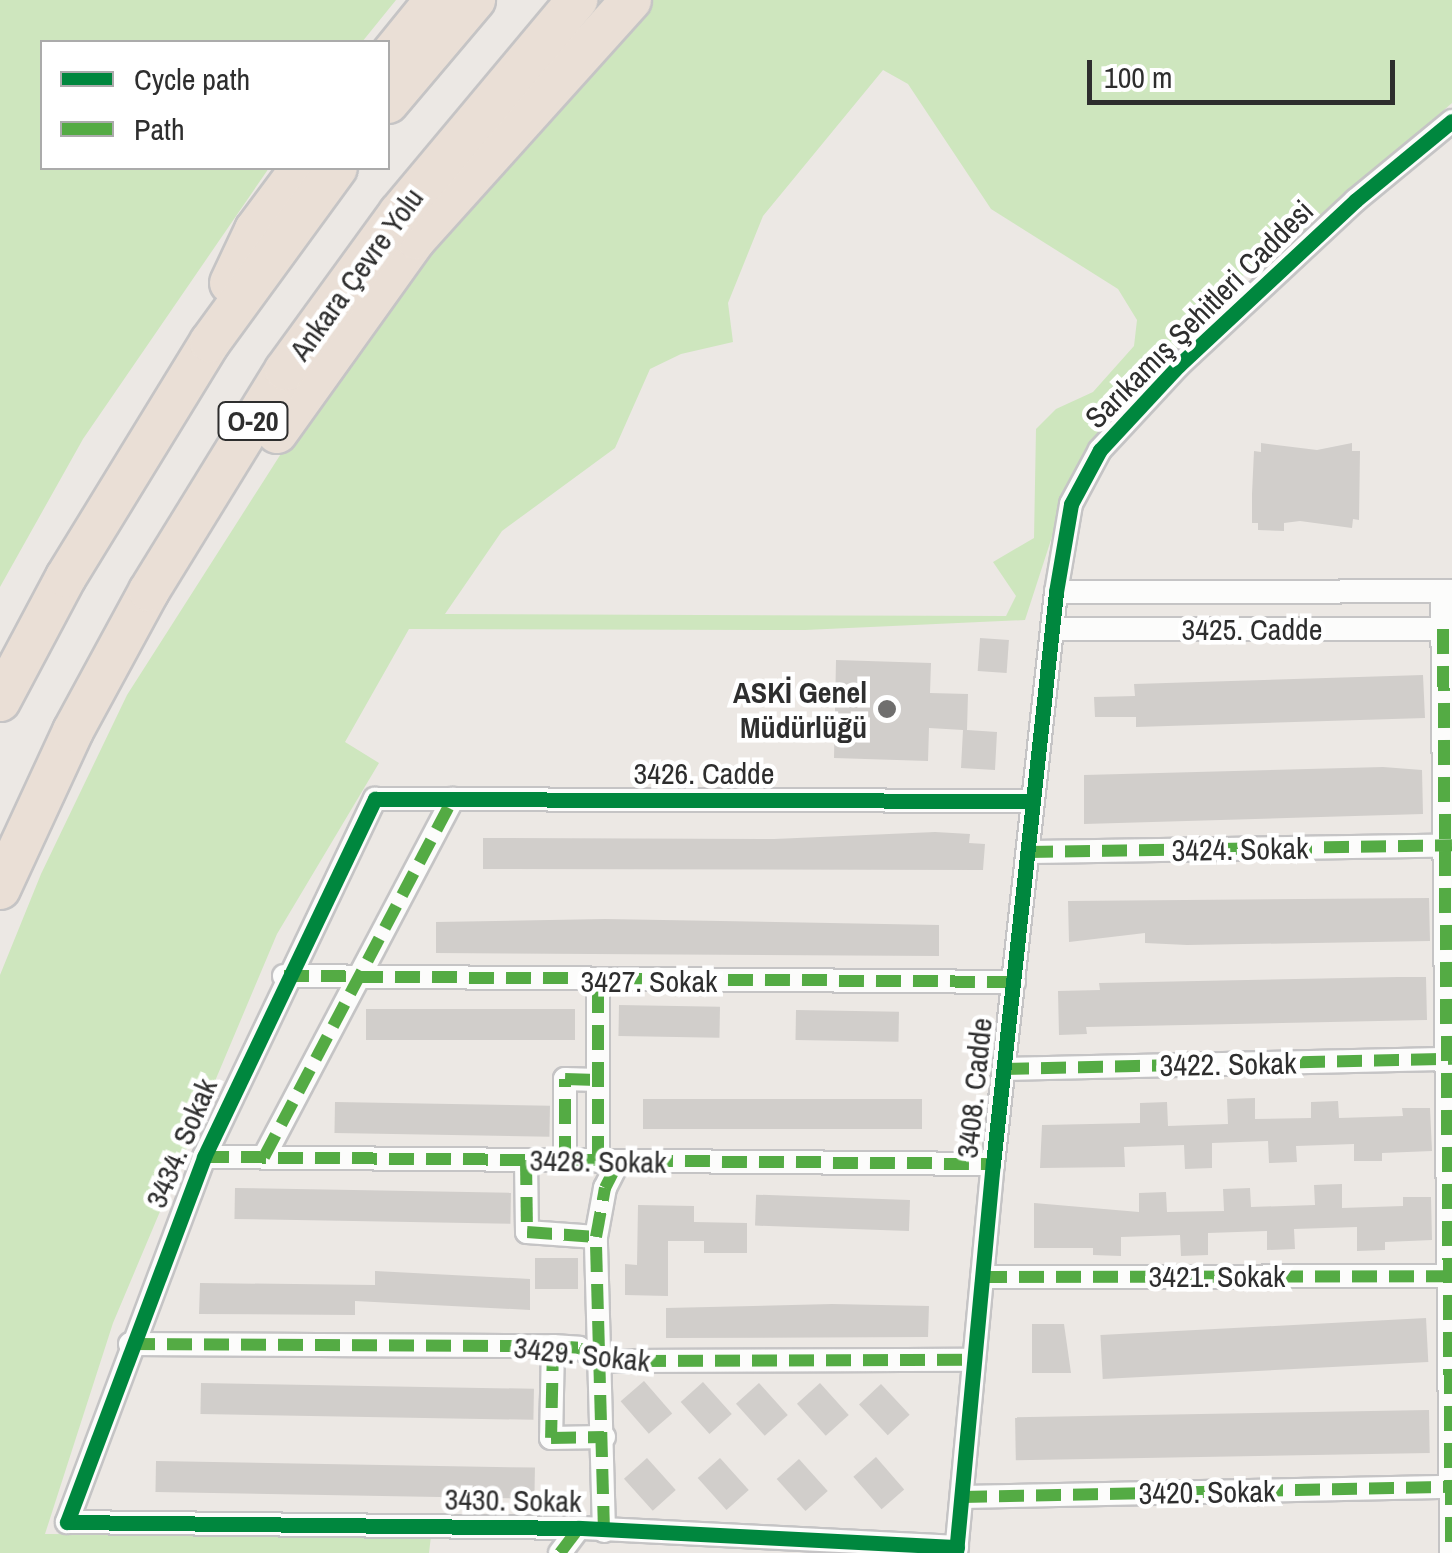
<!DOCTYPE html>
<meta charset="utf-8">
<style>
body{margin:0}
#map{position:relative;width:1452px;height:1553px;overflow:hidden;background:#ece8e4;font-family:"Archivo Narrow",sans-serif}
div>[style]{position:absolute}
[style*='--x']{left:calc(var(--x)*1px);top:calc(var(--y)*1px);width:calc(var(--w)*1px);rotate:calc(var(--a)*1deg)}
.green>*{inset:0;background:#cee6be}
.building>*{inset:0;background:#d1cecb;transform-origin:0 0}
.roads{filter:drop-shadow(2px 0 #c5c4c5) drop-shadow(-2px 0 #c5c4c5) drop-shadow(0 2px #c5c4c5) drop-shadow(0 -2px #c5c4c5)}
.street>*{height:22px;margin:-11px;padding:0 11px;transform-origin:11px;border-radius:11px;background:#fcfcfb}
.highway>*{height:40px;margin:-20px;padding:0 20px;transform-origin:20px;border-radius:20px;background:#eadfd6}
.quiet>*{height:12px;margin-top:-6px;transform-origin:0;background:repeating-linear-gradient(90deg,#54ab44 0 25px,transparent 0 37px)}
.cycleway>*{height:15px;margin:-7.5px;padding:0 7.5px;transform-origin:7.5px;border-radius:7.5px;background:#00873e}
.dots>*{width:28px;height:28px;translate:-50% -50%;box-sizing:border-box;border:5px solid #fff;border-radius:50%}
span{translate:-50% -50%;white-space:nowrap;text-align:center;line-height:1.15;-webkit-text-stroke:9px #fff;paint-order:stroke}
.shield-label span{padding:2px 8px;background:#fff;border:2px solid;border-radius:8px;-webkit-text-stroke-width:0}
.shield-label{font-size:28px;color:#2e2e2e;font-weight:700}
.street-label{font-size:30px;color:#2e2e2e}
.poi-label{font-size:30px;color:#2e2e2e;font-weight:700}
.right{translate:-100% -50%;text-align:right}
.legend{position:absolute;left:40px;top:40px;width:350px;height:130px;box-sizing:border-box;background:#fff;border:2px solid #ababab;margin:0;padding:12px 18px;list-style:none;font-size:30px;color:#2e2e2e}
.legend li{display:flex;align-items:center;gap:20px;height:50px}
.legend b{width:50px;border:2px solid #ababab}
.scale{position:absolute;left:1087px;top:60px;width:308px;height:45px;box-sizing:border-box;border:5px solid #2e2e2e;border-top:0;padding-left:12px;font-size:30px;line-height:35px;white-space:nowrap;color:#2e2e2e;-webkit-text-stroke:8px #fff;paint-order:stroke}
</style>
<div id="map">
<div class="green">
<i style="clip-path:polygon(0 0,396px 0,362px 42px,42px 42px,42px 168px,269px 168px,83px 439px,0 587px)"></i>
<i style="clip-path:polygon(evenodd,642px 0,1452px 0,1452px 103px,1258px 270px,1239px 277px,1233px 296px,1196px 322px,1193px 336px,1134px 388px,1130px 406px,1073px 472px,1025px 620px,805px 630px,409px 629px,345px 742px,379px 763px,277px 934px,113px 1323px,45px 1534px,431px 1536px,429px 1553px,0 1553px,0 975px,41px 874px,127px 695px,358px 333px,642px 0,883px 70px,908px 84px,991px 209px,1118px 289px,1137px 320px,1134px 346px,1093px 392px,1056px 409px,1036px 429px,1034px 538px,993px 562px,1016px 596px,1006px 616px,445px 614px,502px 531px,615px 448px,650px 369px,681px 354px,733px 342px,728px 303px,763px 216px,883px 70px)"></i>
</div>
<div class="building">
<i style="clip-path:polygon(1261px 443px,1317px 450px,1352px 443px,1352px 451px,1360px 451px,1359px 520px,1353px 519px,1352px 528px,1300px 521px,1284px 523px,1284px 531px,1258px 530px,1258px 523px,1252px 523px,1252px 494px,1254px 451px,1261px 452px)"></i>
<i style="left:980px;top:638px;width:29px;height:33px;rotate:4deg"></i>
<i style="clip-path:polygon(836px 660px,931px 663px,930px 693px,968px 694px,967px 730px,997px 732px,995px 770px,961px 768px,963px 730px,929px 728px,928px 761px,834px 758px)"></i>
<i style="clip-path:polygon(1423px 675px,1425px 718px,1136px 727px,1136px 717px,1095px 717px,1094px 697px,1135px 696px,1134px 684px)"></i>
<i style="clip-path:polygon(1383px 767px,1422px 770px,1423px 814px,1084px 824px,1084px 775px)"></i>
<i style="clip-path:polygon(935px 832px,970px 834px,969px 843px,985px 844px,983px 870px,483px 869px,483px 838px,774px 839px)"></i>
<i style="clip-path:polygon(1429px 898px,1430px 941px,1187px 945px,1145px 943px,1145px 933px,1069px 942px,1068px 901px)"></i>
<i style="clip-path:polygon(605px 919px,939px 925px,939px 956px,436px 953px,436px 922px)"></i>
<i style="clip-path:polygon(1398px 977px,1426px 977px,1427px 1020px,1086px 1027px,1087px 1034px,1059px 1035px,1058px 991px,1100px 990px,1099px 983px)"></i>
<i style="left:619px;top:1005px;width:101px;height:31px;rotate:1deg"></i>
<i style="left:575px;top:1009px;width:31px;height:209px;rotate:90deg"></i>
<i style="left:796px;top:1010px;width:103px;height:30px;rotate:1deg"></i>
<i style="clip-path:polygon(1255px 1098px,1255px 1119px,1311px 1118px,1311px 1102px,1338px 1101px,1339px 1118px,1403px 1116px,1402px 1108px,1430px 1108px,1432px 1151px,1382px 1153px,1382px 1161px,1354px 1161px,1354px 1144px,1296px 1146px,1297px 1162px,1269px 1163px,1268px 1141px,1212px 1143px,1212px 1168px,1185px 1169px,1184px 1145px,1124px 1147px,1125px 1167px,1040px 1168px,1042px 1125px,1140px 1123px,1140px 1103px,1167px 1102px,1168px 1126px,1228px 1124px,1227px 1099px)"></i>
<i style="left:643px;top:1099px;width:279px;height:30px"></i>
<i style="left:335px;top:1102px;width:215px;height:31px;rotate:1deg"></i>
<i style="clip-path:polygon(1342px 1184px,1342px 1208px,1403px 1206px,1403px 1197px,1431px 1197px,1432px 1240px,1385px 1242px,1385px 1250px,1357px 1251px,1357px 1227px,1294px 1229px,1295px 1249px,1267px 1250px,1267px 1231px,1208px 1233px,1208px 1255px,1181px 1256px,1180px 1235px,1121px 1237px,1121px 1256px,1093px 1255px,1093px 1248px,1034px 1248px,1034px 1203px,1139px 1212px,1139px 1193px,1166px 1192px,1167px 1212px,1224px 1211px,1223px 1189px,1250px 1188px,1251px 1207px,1315px 1205px,1314px 1185px)"></i>
<i style="left:235px;top:1188px;width:276px;height:31px;rotate:1deg"></i>
<i style="left:910px;top:1200px;width:31px;height:154px;rotate:92deg"></i>
<i style="clip-path:polygon(638px 1205px,694px 1206px,694px 1222px,747px 1223px,747px 1253px,704px 1253px,704px 1241px,668px 1241px,668px 1296px,625px 1295px,625px 1264px,637px 1265px)"></i>
<i style="left:535px;top:1258px;width:43px;height:31px"></i>
<i style="clip-path:polygon(375px 1271px,530px 1279px,530px 1310px,355px 1301px,355px 1315px,199px 1314px,200px 1283px,375px 1285px)"></i>
<i style="clip-path:polygon(832px 1304px,929px 1306px,928px 1337px,666px 1338px,666px 1308px)"></i>
<i style="left:1426px;top:1318px;width:44px;height:326px;rotate:87deg"></i>
<i style="clip-path:polygon(1032px 1324px,1064px 1324px,1071px 1373px,1032px 1373px)"></i>
<i style="left:644px;top:1381px;width:43px;height:31px;rotate:49deg"></i>
<i style="left:703px;top:1382px;width:43px;height:30px;rotate:48deg"></i>
<i style="left:201px;top:1383px;width:333px;height:31px;rotate:1deg"></i>
<i style="left:759px;top:1383px;width:43px;height:31px;rotate:48deg"></i>
<i style="left:820px;top:1383px;width:43px;height:31px;rotate:48deg"></i>
<i style="left:881px;top:1384px;width:42px;height:30px;rotate:47deg"></i>
<i style="left:1429px;top:1410px;width:43px;height:414px;rotate:89deg"></i>
<i style="left:876px;top:1457px;width:43px;height:30px;rotate:49deg"></i>
<i style="left:647px;top:1458px;width:43px;height:31px;rotate:48deg"></i>
<i style="left:720px;top:1458px;width:43px;height:30px;rotate:48deg"></i>
<i style="left:799px;top:1459px;width:43px;height:30px;rotate:48deg"></i>
<i style="left:156px;top:1461px;width:379px;height:31px;rotate:1deg"></i>
</div>
<div class="roads">
<div class="street">
<i style="--x:1056;--y:592;--w:396;--a:-0.1"></i>
<i style="--x:1442;--y:592;--w:961;--a:89.46"></i>
<i style="--x:1052;--y:629;--w:400;--a:0"></i>
<i style="--x:1028;--y:852;--w:424;--a:-0.9"></i>
<i style="--x:284;--y:976;--w:730;--a:0.47"></i>
<i style="--x:1004;--y:1069;--w:448;--a:-1.3"></i>
<i style="--x:204;--y:1157;--w:789;--a:0.51"></i>
<i style="--x:264;--y:1157;--w:405;--a:-62.2"></i>
<i style="--x:526;--y:1160;--w:72;--a:89.2"></i>
<i style="--x:527;--y:1232;--w:69;--a:4.1"></i>
<i style="--x:565;--y:1161;--w:82;--a:-90"></i>
<i style="--x:565;--y:1079;--w:32;--a:2"></i>
<i style="--x:598;--y:1161;--w:180;--a:-90"></i>
<i style="--x:982;--y:1277;--w:470;--a:-0.1"></i>
<i style="--x:130;--y:1344;--w:423;--a:0.3"></i>
<i style="--x:553;--y:1346;--w:26;--a:4"></i>
<i style="--x:579;--y:1348;--w:28;--a:27"></i>
<i style="--x:604;--y:1361;--w:369;--a:-0.2"></i>
<i style="--x:553;--y:1346;--w:92;--a:91.2"></i>
<i style="--x:551;--y:1438;--w:53;--a:-1.1"></i>
<i style="--x:962;--y:1497;--w:490;--a:-1.2"></i>
<i style="--x:604;--y:1531;--w:294;--a:-91.6"></i>
<i style="--x:596;--y:1237;--w:50;--a:-79.6"></i>
<i style="--x:605;--y:1188;--w:30;--a:-63"></i>
<i style="--x:957;--y:1547;--w:378;--a:-177.1"></i>
<i style="--x:579;--y:1528;--w:512;--a:-179.33"></i>
<i style="--x:67;--y:1522;--w:390;--a:-69.4"></i>
<i style="--x:204;--y:1157;--w:397;--a:-64.5"></i>
<i style="--x:375;--y:799;--w:658;--a:0.17"></i>
<i style="--x:560;--y:1553;--w:31;--a:-53"></i>
<i style="--x:956;--y:1553;--w:391;--a:-84.6"></i>
<i style="--x:993;--y:1164;--w:575;--a:-83.71"></i>
<i style="--x:1056;--y:592;--w:89;--a:-80.3"></i>
<i style="--x:1071;--y:504;--w:61;--a:-61.8"></i>
<i style="--x:1100;--y:450;--w:115;--a:-47.1"></i>
<i style="--x:1178;--y:366;--w:243;--a:-43"></i>
<i style="--x:1356;--y:200;--w:124;--a:-39.5"></i>
</div>
<div class="highway">
<i style="--x:388;--y:58;--w:75;--a:-51"></i>
<i style="--x:388;--y:103;--w:135;--a:-49.8"></i>
<i style="--x:230;--y:283;--w:59;--a:-64.7"></i>
<i style="--x:255;--y:230;--w:77;--a:-53.4"></i>
<i style="--x:277;--y:433;--w:239;--a:-54.4"></i>
<i style="--x:416;--y:239;--w:321;--a:-48"></i>
<i style="--x:0;--y:701;--w:140;--a:-62"></i>
<i style="--x:66;--y:577;--w:276;--a:-58.5"></i>
<i style="--x:210;--y:342;--w:215;--a:-53.9"></i>
<i style="--x:0;--y:889;--w:174;--a:-65.2"></i>
<i style="--x:73;--y:731;--w:159;--a:-61.5"></i>
<i style="--x:149;--y:591;--w:259;--a:-58.4"></i>
<i style="--x:285;--y:370;--w:194;--a:-54"></i>
<i style="--x:399;--y:213;--w:278;--a:-50.1"></i>
</div>
</div>
<div class="quiet">
<i style="--x:1443;--y:629;--w:924;--a:89.5"></i>
<i style="--x:1028;--y:852;--w:424;--a:-0.9"></i>
<i style="--x:284;--y:976;--w:730;--a:0.47"></i>
<i style="--x:1004;--y:1069;--w:448;--a:-1.3"></i>
<i style="--x:204;--y:1157;--w:789;--a:0.51"></i>
<i style="--x:264;--y:1157;--w:405;--a:-62.2"></i>
<i style="--x:526;--y:1160;--w:72;--a:89.2"></i>
<i style="--x:527;--y:1232;--w:69;--a:4.1"></i>
<i style="--x:565;--y:1161;--w:82;--a:-90"></i>
<i style="--x:565;--y:1079;--w:32;--a:2"></i>
<i style="--x:598;--y:1161;--w:180;--a:-90"></i>
<i style="--x:982;--y:1277;--w:470;--a:-0.1"></i>
<i style="--x:130;--y:1344;--w:423;--a:0.3"></i>
<i style="--x:553;--y:1346;--w:26;--a:4"></i>
<i style="--x:579;--y:1348;--w:28;--a:27"></i>
<i style="--x:604;--y:1361;--w:369;--a:-0.2"></i>
<i style="--x:553;--y:1346;--w:92;--a:91.2"></i>
<i style="--x:551;--y:1438;--w:53;--a:-1.1"></i>
<i style="--x:962;--y:1497;--w:490;--a:-1.2"></i>
<i style="--x:604;--y:1531;--w:294;--a:-91.6"></i>
<i style="--x:596;--y:1237;--w:50;--a:-79.6"></i>
<i style="--x:605;--y:1188;--w:30;--a:-63"></i>
<i style="--x:560;--y:1553;--w:31;--a:-53"></i>
</div>
<div class="cycleway">
<i style="--x:957;--y:1547;--w:378;--a:-177.1"></i>
<i style="--x:579;--y:1528;--w:512;--a:-179.33"></i>
<i style="--x:67;--y:1522;--w:390;--a:-69.4"></i>
<i style="--x:204;--y:1157;--w:397;--a:-64.5"></i>
<i style="--x:375;--y:799;--w:658;--a:0.17"></i>
<i style="--x:956;--y:1553;--w:391;--a:-84.6"></i>
<i style="--x:993;--y:1164;--w:575;--a:-83.71"></i>
<i style="--x:1056;--y:592;--w:89;--a:-80.3"></i>
<i style="--x:1071;--y:504;--w:61;--a:-61.8"></i>
<i style="--x:1100;--y:450;--w:115;--a:-47.1"></i>
<i style="--x:1178;--y:366;--w:243;--a:-43"></i>
<i style="--x:1356;--y:200;--w:124;--a:-39.5"></i>
</div>
<div class="dots">
<i style="left:887px;top:709px;background:#706f6e"></i>
</div>
<div class="shield-label">
<span style="left:253px;top:421px">O-20</span>
</div>
<div class="street-label">
<span style="left:356px;top:274px;rotate:-54deg">Ankara Çevre Yolu</span>
<span style="left:1199px;top:314px;rotate:-45deg">Sarıkamış Şehitleri Caddesi</span>
<span style="left:1252px;top:629px">3425. Cadde</span>
<span style="left:704px;top:773px">3426. Cadde</span>
<span style="left:1240px;top:849px;rotate:-1deg">3424. Sokak</span>
<span style="left:649px;top:981px">3427. Sokak</span>
<span style="left:1228px;top:1064px;rotate:-1deg">3422. Sokak</span>
<span style="left:974px;top:1088px;rotate:-84deg">3408. Cadde</span>
<span style="left:181px;top:1143px;rotate:-67deg">3434. Sokak</span>
<span style="left:598px;top:1161px;rotate:1deg">3428. Sokak</span>
<span style="left:1217px;top:1276px">3421. Sokak</span>
<span style="left:582px;top:1354px;rotate:6deg">3429. Sokak</span>
<span style="left:1207px;top:1492px;rotate:-1deg">3420. Sokak</span>
<span style="left:513px;top:1500px;rotate:1deg">3430. Sokak</span>
</div>
<div class="poi-label">
<span class="right" style="left:867px;top:709px">ASKİ Genel<br>Müdürlüğü</span>
</div>
<ul class="legend">
<li><b style="height:12px;background:#00873e"></b>Cycle path</li>
<li><b style="height:12px;background:#54ab44"></b>Path</li>
</ul>
<div class="scale">100 m</div>
</div>
